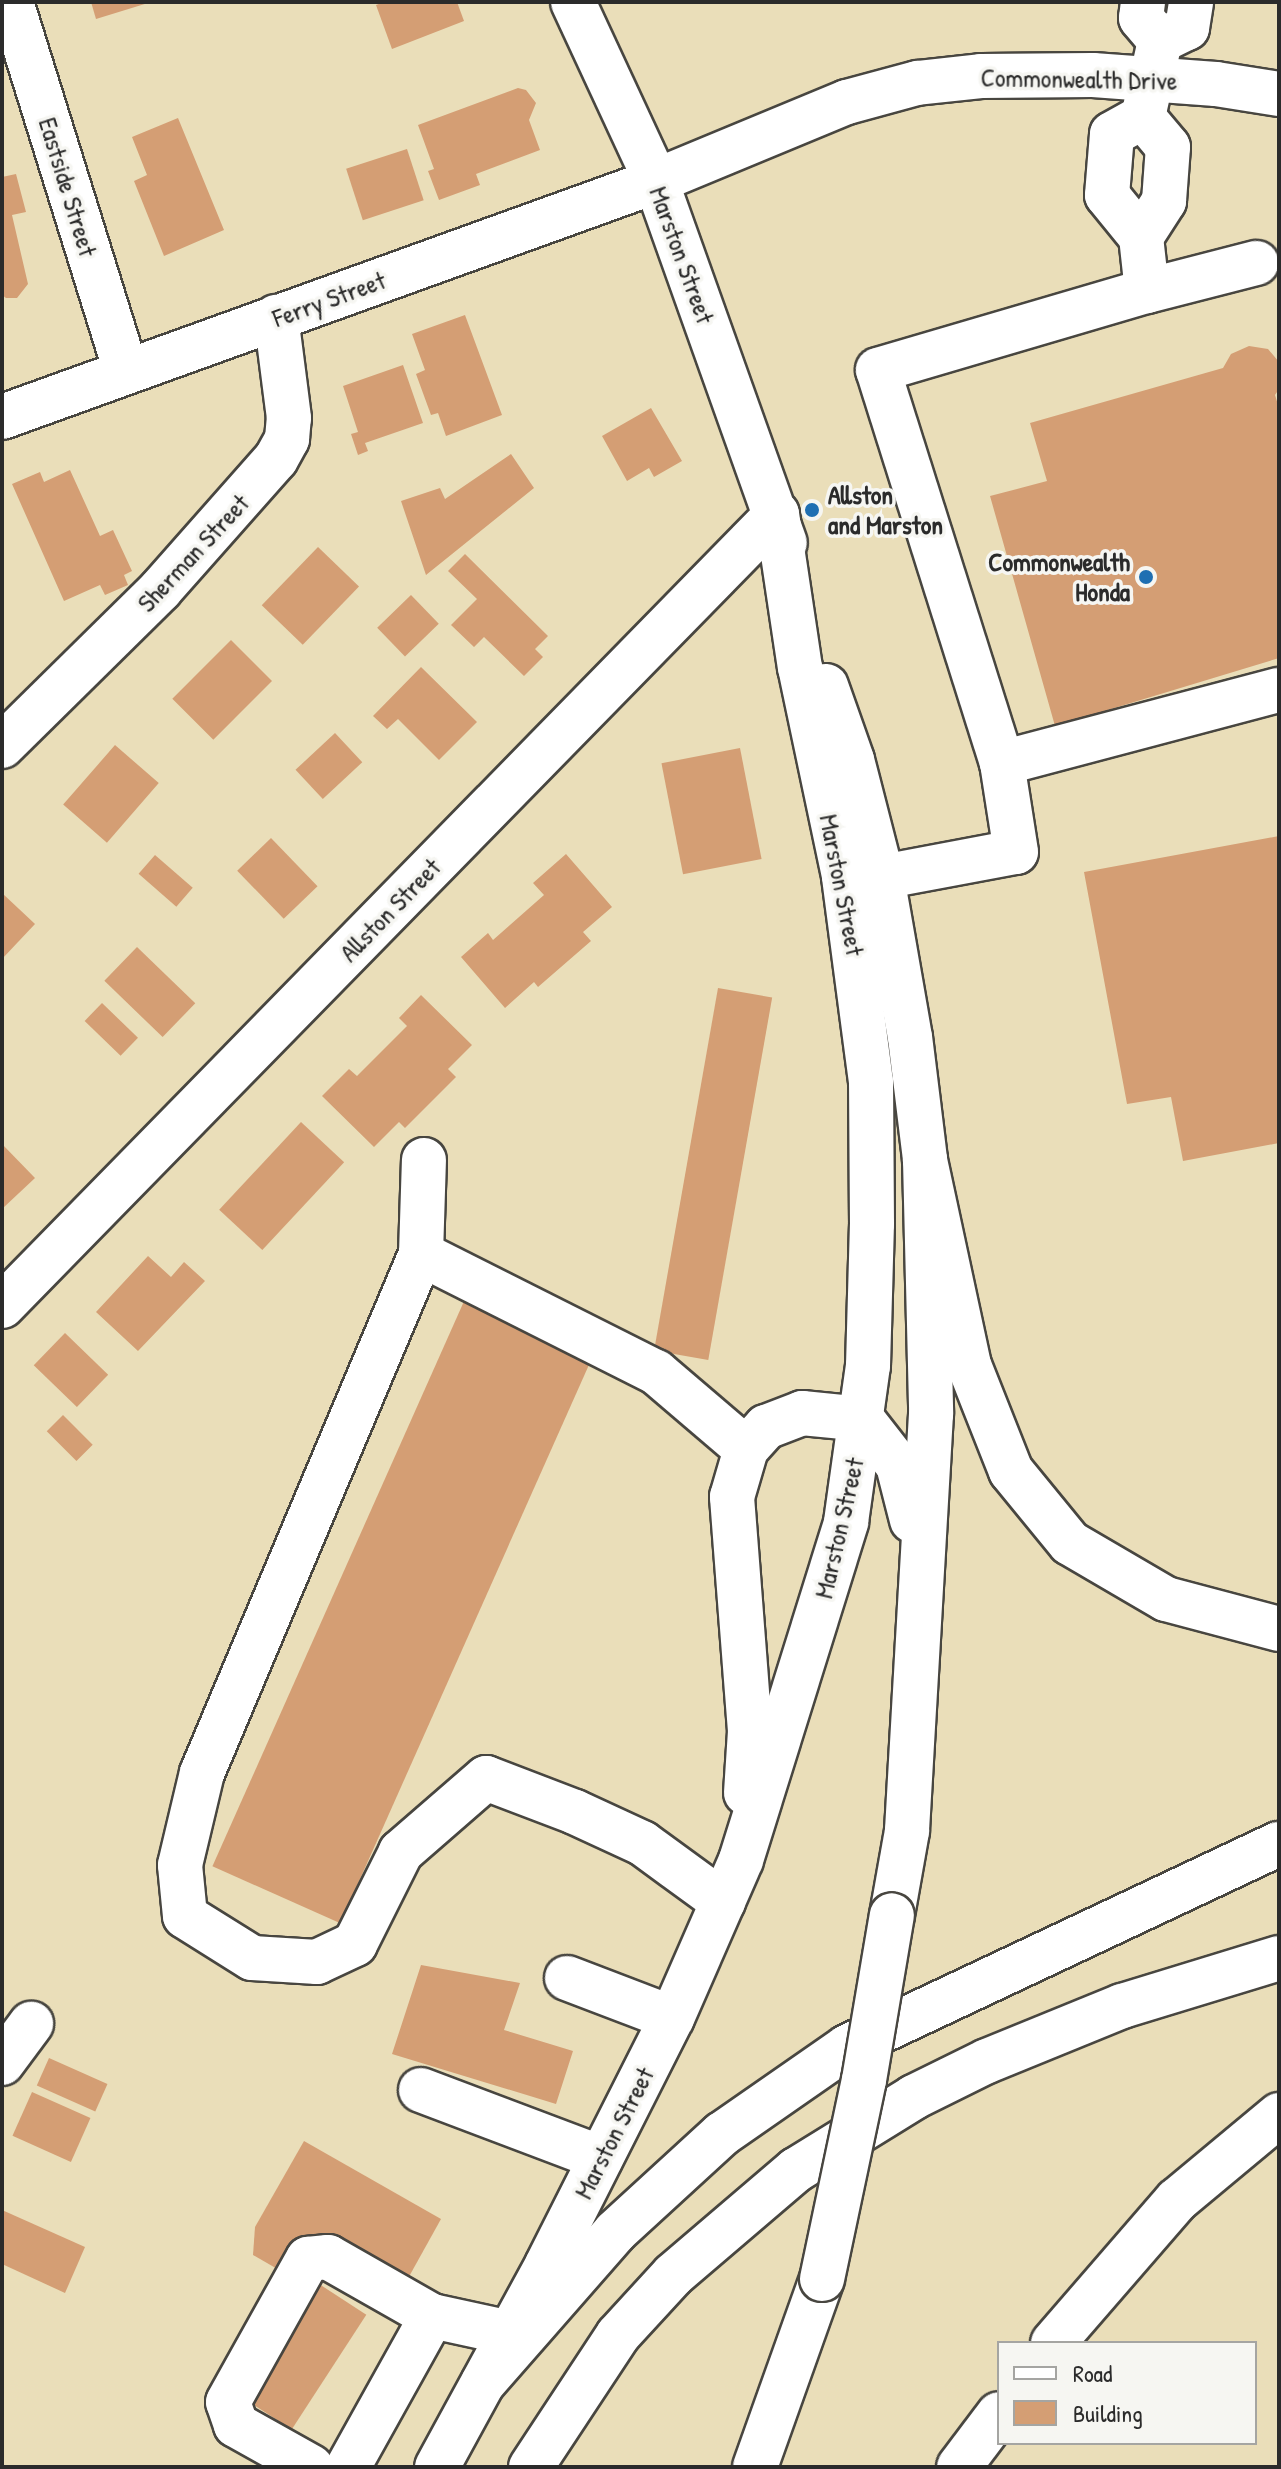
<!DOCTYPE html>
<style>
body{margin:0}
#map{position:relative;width:1281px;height:2469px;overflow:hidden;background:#eadeb9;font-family:"Patrick Hand",sans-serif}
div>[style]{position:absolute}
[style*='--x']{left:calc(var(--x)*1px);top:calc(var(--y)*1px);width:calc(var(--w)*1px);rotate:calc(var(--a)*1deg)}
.building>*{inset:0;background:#d49e74;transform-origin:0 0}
.roads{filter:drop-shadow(2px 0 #484640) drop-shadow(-2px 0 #484640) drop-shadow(0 2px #484640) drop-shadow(0 -2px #484640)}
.minor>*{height:44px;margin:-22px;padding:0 22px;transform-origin:22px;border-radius:22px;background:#fff}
.major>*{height:44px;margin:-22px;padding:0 22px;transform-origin:22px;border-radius:22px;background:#fff}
.highway>*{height:44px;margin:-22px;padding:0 22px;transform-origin:22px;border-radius:22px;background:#fff}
.bridges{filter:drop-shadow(2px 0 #484640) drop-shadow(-2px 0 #484640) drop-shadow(0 2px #484640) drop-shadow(0 -2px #484640)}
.major-bridge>*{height:44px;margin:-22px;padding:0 22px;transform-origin:22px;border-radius:22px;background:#fff}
.dots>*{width:22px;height:22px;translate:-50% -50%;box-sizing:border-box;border:4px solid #f6f6f2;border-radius:50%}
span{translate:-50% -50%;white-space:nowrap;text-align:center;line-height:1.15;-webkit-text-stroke:7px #f6f6f2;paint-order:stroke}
.street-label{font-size:26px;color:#2b2b2b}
.poi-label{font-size:26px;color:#2b2b2b;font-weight:700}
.left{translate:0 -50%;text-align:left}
.right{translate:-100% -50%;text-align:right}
.frame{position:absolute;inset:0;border:4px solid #2b2b2b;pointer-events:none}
.legend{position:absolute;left:997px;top:2341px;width:260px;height:104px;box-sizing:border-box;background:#f6f6f2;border:2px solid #a5a5a2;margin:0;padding:10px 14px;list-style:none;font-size:24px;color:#2b2b2b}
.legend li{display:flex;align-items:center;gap:16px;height:40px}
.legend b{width:40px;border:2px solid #a5a5a2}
</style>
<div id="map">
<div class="building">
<i style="clip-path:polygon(91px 2px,148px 2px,148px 3px,96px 19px)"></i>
<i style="clip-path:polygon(384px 2px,457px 2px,464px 21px,392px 49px,376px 5px)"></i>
<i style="clip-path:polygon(518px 88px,526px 90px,536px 103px,529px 120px,540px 150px,476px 174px,480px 185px,439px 200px,428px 171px,434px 169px,418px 125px)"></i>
<i style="clip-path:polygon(178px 118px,224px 230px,164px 256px,134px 181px,147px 175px,132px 137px)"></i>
<i style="left:407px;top:149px;width:54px;height:64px;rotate:72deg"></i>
<i style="clip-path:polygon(16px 174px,26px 212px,12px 215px,28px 284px,17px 298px,6px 298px,2px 295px,2px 177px)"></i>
<i style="clip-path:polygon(465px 315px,502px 415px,446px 436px,438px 413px,431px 415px,416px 374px,425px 370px,412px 334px)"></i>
<i style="clip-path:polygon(1249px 346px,1268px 349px,1279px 362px,1279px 389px,1275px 395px,1279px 408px,1279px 658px,1055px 726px,990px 496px,1047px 481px,1030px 423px,1223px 368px,1231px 354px)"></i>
<i style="clip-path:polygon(403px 365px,423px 423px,365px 443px,368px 451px,358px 455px,351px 434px,358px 432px,343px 386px)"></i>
<i style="clip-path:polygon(651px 408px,682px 461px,654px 477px,649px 468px,627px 481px,602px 436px)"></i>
<i style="clip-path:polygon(511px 454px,534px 488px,426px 575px,401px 501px,440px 488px,445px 499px)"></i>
<i style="clip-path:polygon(70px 470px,100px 536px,113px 530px,132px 571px,124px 575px,128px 585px,105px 595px,100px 585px,64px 601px,12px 484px,40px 472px,44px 482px)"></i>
<i style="left:318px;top:547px;width:57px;height:81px;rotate:44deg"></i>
<i style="clip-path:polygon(465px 554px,548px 636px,535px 649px,543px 657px,524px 676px,484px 637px,474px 647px,451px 625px,477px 599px,448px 571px)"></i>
<i style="left:411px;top:595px;width:40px;height:47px;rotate:46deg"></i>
<i style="left:231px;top:640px;width:58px;height:83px;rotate:45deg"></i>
<i style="clip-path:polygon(421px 667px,477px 722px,439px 760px,398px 719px,387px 729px,373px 716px)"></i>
<i style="left:335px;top:733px;width:40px;height:54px;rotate:47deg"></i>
<i style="left:115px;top:745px;width:58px;height:79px;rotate:41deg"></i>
<i style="left:740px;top:748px;width:113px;height:80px;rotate:79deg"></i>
<i style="clip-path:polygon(1279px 836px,1279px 1143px,1183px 1161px,1171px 1097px,1127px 1104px,1084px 872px)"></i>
<i style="left:271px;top:838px;width:67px;height:47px;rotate:46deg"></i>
<i style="clip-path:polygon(566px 854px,612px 907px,583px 932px,591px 941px,538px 987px,534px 982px,505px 1008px,461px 957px,488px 933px,493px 940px,544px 895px,533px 883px)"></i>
<i style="left:155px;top:855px;width:50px;height:25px;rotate:41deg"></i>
<i style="clip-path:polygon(2px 893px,35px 924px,2px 959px)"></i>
<i style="left:137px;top:947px;width:81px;height:47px;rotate:44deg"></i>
<i style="left:718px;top:988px;width:55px;height:368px;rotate:10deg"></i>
<i style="clip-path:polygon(421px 995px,472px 1045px,448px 1069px,456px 1077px,405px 1128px,399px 1122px,374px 1147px,322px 1096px,349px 1069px,357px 1076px,407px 1026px,399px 1018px)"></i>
<i style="left:102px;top:1003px;width:50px;height:25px;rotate:44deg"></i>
<i style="left:301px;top:1122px;width:59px;height:120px;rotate:43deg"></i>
<i style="clip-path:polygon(2px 1144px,35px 1178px,2px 1209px)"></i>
<i style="clip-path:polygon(148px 1256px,171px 1277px,184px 1262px,205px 1281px,138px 1351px,96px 1312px)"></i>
<i style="left:465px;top:1299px;width:140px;height:621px;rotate:24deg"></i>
<i style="left:65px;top:1333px;width:60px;height:45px;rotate:44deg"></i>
<i style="left:63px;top:1415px;width:42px;height:23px;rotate:45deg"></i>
<i style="clip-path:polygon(421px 1965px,520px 1983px,504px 2030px,573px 2051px,556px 2104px,392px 2054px)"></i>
<i style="left:49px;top:2058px;width:64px;height:30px;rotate:24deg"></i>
<i style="left:32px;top:2092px;width:64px;height:48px;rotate:24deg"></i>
<i style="clip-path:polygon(304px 2141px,441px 2219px,401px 2291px,286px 2274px,253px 2255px,255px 2227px)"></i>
<i style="clip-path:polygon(2px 2210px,85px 2247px,65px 2293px,2px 2264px)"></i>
<i style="left:316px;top:2282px;width:60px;height:137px;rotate:33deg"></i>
</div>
<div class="roads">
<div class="minor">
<i style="--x:11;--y:2;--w:387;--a:72.7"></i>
<i style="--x:1143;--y:2;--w:16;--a:97"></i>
<i style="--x:1141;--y:18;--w:30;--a:50"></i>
<i style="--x:1141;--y:237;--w:43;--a:-57.4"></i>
<i style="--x:1164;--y:201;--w:54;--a:-85.8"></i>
<i style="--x:1168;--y:147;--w:39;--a:-130"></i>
<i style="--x:1147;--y:291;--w:113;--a:-14.4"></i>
<i style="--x:2;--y:417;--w:695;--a:-19.84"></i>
<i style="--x:2;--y:746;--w:222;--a:-44.6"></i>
<i style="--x:160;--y:590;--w:175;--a:-48.5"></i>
<i style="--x:276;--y:459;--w:23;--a:-61"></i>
<i style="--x:287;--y:439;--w:21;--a:-85"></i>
<i style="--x:289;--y:418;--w:102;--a:-97.3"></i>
<i style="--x:1002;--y:763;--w:412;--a:-107.5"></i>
<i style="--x:878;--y:370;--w:280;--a:-16.4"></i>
<i style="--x:1147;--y:291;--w:54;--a:-96.3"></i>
<i style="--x:1141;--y:237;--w:54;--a:-129"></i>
<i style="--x:1107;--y:195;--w:61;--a:-85.3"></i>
<i style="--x:1112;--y:134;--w:35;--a:-29"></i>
<i style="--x:1143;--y:117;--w:78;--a:-77.4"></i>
<i style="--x:1160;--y:41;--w:30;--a:-26"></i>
<i style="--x:1187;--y:28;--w:26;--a:-81"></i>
<i style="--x:882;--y:877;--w:136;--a:-10.6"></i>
<i style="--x:1016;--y:852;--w:90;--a:-98.9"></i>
<i style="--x:1002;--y:763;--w:286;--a:-14.8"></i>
<i style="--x:421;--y:1254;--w:94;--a:-88.2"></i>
<i style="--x:2;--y:1306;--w:1108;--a:-45.62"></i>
<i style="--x:723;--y:1902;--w:100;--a:-143.9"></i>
<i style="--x:642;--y:1843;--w:74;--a:-155.2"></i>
<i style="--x:575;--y:1812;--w:95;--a:-159.1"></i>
<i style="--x:486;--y:1778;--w:113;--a:139"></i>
<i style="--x:401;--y:1852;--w:103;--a:116.6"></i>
<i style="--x:355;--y:1944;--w:42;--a:154.7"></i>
<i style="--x:317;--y:1962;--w:65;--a:-176.5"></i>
<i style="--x:252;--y:1958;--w:79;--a:-147.9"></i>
<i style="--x:185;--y:1916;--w:51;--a:-95.6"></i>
<i style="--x:180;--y:1865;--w:95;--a:-76.6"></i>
<i style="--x:202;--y:1773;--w:563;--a:-67.12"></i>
<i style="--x:421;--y:1254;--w:263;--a:26.7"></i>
<i style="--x:656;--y:1372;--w:118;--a:40.5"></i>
<i style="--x:567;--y:1978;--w:112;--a:20.9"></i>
<i style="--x:2;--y:2063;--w:49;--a:-53.4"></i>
<i style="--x:421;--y:2090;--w:192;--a:20.7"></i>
<i style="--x:311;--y:2467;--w:86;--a:-150.8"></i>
<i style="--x:236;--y:2425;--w:24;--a:-109"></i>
<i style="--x:228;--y:2402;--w:164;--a:-60.8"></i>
<i style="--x:308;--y:2259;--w:20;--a:-6"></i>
<i style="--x:328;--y:2257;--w:120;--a:29.6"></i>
<i style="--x:348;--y:2467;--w:173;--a:-60.9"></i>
<i style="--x:432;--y:2316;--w:80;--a:12.3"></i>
</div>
<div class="major">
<i style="--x:573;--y:2;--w:197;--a:65.1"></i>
<i style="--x:656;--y:181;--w:384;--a:70.4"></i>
<i style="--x:656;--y:181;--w:207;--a:-22.5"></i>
<i style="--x:847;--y:102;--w:73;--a:-15.2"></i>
<i style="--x:917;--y:83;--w:64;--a:-6.2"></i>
<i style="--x:981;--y:76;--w:112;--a:-0.5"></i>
<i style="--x:1093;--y:75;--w:123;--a:4.2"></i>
<i style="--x:1216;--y:84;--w:64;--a:9"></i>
<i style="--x:826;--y:686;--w:78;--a:70.6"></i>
<i style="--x:852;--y:760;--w:121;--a:75.6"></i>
<i style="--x:882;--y:877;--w:162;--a:80.1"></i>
<i style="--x:910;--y:1037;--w:124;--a:83"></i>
<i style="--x:925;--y:1160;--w:254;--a:88.6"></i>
<i style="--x:931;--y:1414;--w:418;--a:93.3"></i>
<i style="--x:907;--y:1831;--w:85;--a:100.1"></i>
<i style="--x:746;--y:1793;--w:62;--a:-86.3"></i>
<i style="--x:750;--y:1731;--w:235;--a:-94.4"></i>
<i style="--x:732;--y:1497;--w:50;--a:-73.7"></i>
<i style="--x:746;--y:1449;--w:30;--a:-48"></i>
<i style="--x:766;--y:1427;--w:39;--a:-21"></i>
<i style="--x:802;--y:1413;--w:60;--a:5.7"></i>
<i style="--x:862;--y:1419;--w:58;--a:52"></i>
<i style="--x:898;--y:1465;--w:57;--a:75.7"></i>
<i style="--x:437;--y:2467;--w:230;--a:-61.4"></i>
<i style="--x:547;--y:2265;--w:277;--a:-63.2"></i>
<i style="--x:672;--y:2018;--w:172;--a:-66.4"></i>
<i style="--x:741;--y:1860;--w:354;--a:-72.7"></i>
<i style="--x:846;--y:1522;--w:158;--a:-82"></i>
<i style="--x:868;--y:1366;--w:142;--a:-88.4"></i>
<i style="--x:872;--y:1224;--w:142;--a:-90.4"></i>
<i style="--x:871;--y:1082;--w:208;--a:-97.5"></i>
<i style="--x:844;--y:876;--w:213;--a:-101.9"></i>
<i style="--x:800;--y:668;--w:156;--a:-98.5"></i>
<i style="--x:755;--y:2467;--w:200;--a:-70.4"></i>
</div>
<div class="highway">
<i style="--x:925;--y:1160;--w:210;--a:77.9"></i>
<i style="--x:969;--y:1365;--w:114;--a:68.4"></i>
<i style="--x:1011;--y:1471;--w:93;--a:50.7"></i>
<i style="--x:1070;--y:1543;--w:111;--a:30.3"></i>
<i style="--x:1166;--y:1599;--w:117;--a:14.9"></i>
<i style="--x:1053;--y:2343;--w:189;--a:-49.1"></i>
<i style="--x:1177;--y:2200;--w:133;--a:-39.8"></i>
<i style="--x:483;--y:2383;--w:201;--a:-48.8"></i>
<i style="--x:615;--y:2232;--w:145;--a:-42.5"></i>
<i style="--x:722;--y:2134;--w:152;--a:-34.8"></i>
<i style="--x:847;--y:2047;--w:477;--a:-25.2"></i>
<i style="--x:531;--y:2467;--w:158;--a:-56.6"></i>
<i style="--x:618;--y:2335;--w:81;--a:-47.5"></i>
<i style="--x:673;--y:2275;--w:162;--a:-40.5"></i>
<i style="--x:796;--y:2170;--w:139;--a:-31.7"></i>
<i style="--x:914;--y:2097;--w:81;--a:-26.3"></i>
<i style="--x:987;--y:2061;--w:146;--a:-22.2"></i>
<i style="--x:1122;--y:2006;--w:164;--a:-17"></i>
<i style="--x:959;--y:2467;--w:66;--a:-53"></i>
</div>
</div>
<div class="bridges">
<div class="major-bridge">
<i style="--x:822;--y:2279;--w:203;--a:-78.1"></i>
<i style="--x:864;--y:2080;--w:167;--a:-80.4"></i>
</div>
</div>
<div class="dots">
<i style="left:812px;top:510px;background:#1f6fb2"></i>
<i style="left:1146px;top:577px;background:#1f6fb2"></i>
</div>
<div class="street-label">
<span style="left:1079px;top:79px;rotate:1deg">Commonwealth Drive</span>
<span style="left:68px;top:187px;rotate:73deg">Eastside Street</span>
<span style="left:682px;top:255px;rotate:70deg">Marston Street</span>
<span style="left:329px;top:299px;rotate:-20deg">Ferry Street</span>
<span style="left:193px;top:553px;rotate:-47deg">Sherman Street</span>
<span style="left:842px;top:885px;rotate:79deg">Marston Street</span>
<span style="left:390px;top:910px;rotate:-46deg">Allston Street</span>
<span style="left:839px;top:1528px;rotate:-77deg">Marston Street</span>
<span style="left:614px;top:2133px;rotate:-63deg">Marston Street</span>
</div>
<div class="poi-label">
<span class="left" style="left:828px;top:510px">Allston<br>and Marston</span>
<span class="right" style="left:1130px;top:577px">Commonwealth<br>Honda</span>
</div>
<div class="frame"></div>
<ul class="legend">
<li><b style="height:10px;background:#fff"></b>Road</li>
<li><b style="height:22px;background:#d49e74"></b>Building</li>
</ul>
</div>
